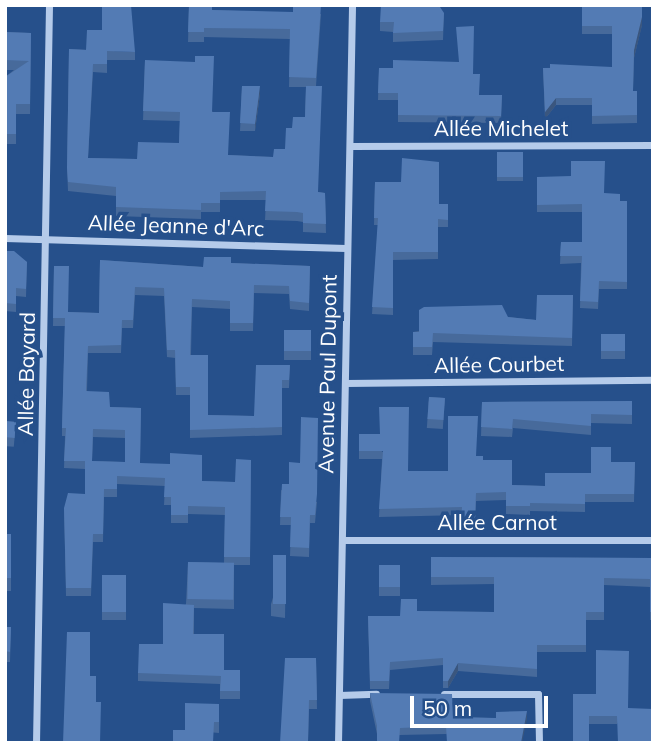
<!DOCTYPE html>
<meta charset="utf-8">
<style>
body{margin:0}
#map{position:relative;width:658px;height:748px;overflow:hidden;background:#26508b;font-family:Mulish,sans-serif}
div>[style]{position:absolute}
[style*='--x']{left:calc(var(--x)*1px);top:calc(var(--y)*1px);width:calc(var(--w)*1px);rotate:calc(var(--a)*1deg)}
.minor>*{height:7px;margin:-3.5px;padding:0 3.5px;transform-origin:3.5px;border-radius:3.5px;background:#b5cbea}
.wall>*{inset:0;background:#476a9b;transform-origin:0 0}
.shaded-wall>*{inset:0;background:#3a567e}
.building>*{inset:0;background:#537bb4;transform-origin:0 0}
span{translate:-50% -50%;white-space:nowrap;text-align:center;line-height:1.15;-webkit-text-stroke:7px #26508b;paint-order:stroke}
.street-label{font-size:21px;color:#fff}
.frame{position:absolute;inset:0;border:7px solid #fff;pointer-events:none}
.scale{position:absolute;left:410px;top:696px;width:138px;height:32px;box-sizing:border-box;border:4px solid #fff;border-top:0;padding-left:9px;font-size:21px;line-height:24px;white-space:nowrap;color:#fff;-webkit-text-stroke:5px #26508b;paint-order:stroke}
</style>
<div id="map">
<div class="minor">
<i style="--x:350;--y:146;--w:303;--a:-0.2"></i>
<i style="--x:5;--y:238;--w:341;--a:1.7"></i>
<i style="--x:345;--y:383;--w:308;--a:-0.6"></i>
<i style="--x:342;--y:540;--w:311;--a:0"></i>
<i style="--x:444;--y:694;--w:94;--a:0"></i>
<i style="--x:538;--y:694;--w:49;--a:88.8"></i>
<i style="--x:339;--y:695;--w:37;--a:-2"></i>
<i style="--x:36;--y:743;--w:738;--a:-88.99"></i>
<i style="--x:338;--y:743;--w:738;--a:-88.91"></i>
</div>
<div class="wall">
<i style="clip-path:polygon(189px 5px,212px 10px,321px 14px,316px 86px,318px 192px,325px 193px,326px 233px,303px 232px,303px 222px,297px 221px,265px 220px,266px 200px,220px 200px,220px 212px,201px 212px,201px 219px,116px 216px,116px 196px,68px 191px,67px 168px,69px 49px,135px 52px,135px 60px,107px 60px,107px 73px,93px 72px,88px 158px,137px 159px,179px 143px,180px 121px,143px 120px,145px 60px,213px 112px,228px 155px,273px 157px,285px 149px,292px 128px,305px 117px,306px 87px,289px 87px,290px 39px,204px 37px,204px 42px,188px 42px)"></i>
<i style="clip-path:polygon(582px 5px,642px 5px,642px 25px,634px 58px,633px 91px,637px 91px,637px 123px,592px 124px,592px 105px,556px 105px,545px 119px,543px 68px,612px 67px,612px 34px,582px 34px)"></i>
<i style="clip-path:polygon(408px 7px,444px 13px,443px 40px,393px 42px,393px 32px,380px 31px,380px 22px)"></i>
<i style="clip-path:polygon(5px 32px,31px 33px,30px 114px,16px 114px,16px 144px,5px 144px,5px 77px,14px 70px,5px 70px)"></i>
<i style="clip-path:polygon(379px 68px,473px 74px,479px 95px,502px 95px,501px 123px,398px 122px,398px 100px,378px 100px)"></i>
<i style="clip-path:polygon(242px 86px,260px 94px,255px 131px,240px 131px)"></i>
<i style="left:497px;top:152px;width:26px;height:29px"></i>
<i style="clip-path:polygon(537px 177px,604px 193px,620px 201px,627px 201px,627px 289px,599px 289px,598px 309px,580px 308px,581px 263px,560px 264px,561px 242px,582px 242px,582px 212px,537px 212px)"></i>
<i style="clip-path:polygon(375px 182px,439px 204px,448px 204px,448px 227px,438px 227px,438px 259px,393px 260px,393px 315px,372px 314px,378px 225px,374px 225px)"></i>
<i style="clip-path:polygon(5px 251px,27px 262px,26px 297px,16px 296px,16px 312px,5px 311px)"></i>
<i style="clip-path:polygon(evenodd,100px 260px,203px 267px,231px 263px,310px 266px,309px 311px,290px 309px,289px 294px,254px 293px,253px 331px,230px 331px,230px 309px,192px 307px,191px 355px,208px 415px,254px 416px,290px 365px,289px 388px,282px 388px,282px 435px,190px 438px,190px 395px,176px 395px,175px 358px,167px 357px,164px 296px,135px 295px,133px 328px,122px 328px,121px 353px,88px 353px,87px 391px,110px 407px,141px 408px,140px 463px,202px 481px,235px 482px,251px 460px,250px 565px,234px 565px,234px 609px,194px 608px,194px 634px,224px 670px,240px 670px,240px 699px,220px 699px,220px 684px,138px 681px,138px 673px,163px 644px,186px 604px,188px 562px,224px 563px,225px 515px,188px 514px,188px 523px,171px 523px,171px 505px,164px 505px,165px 486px,117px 484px,117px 497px,104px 497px,103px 542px,93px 542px,91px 596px,66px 596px,64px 508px,85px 494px,85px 469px,64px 468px,65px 436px,62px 436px,62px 428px,65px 326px,53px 326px,54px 266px,68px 312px,99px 313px,100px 260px,93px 437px,125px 438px,125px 462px,92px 461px,93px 437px)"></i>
<i style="clip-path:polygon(573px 295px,572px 346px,433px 342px,432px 355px,413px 355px,413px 332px,508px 317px,536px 320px)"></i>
<i style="left:284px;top:330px;width:27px;height:30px"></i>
<i style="left:601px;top:334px;width:24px;height:25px"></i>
<i style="left:429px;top:397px;width:16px;height:31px;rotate:4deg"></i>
<i style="clip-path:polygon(632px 401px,632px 424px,591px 423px,591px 435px,513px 428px,512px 437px,481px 436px,482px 402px)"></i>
<i style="left:5px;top:421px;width:11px;height:25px;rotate:5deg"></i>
<i style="clip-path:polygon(359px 434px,408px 471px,448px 471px,476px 456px,512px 485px,545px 486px,591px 473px,611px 462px,635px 462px,634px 502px,585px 502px,585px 512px,530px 511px,530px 515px,506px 514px,506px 500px,476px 501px,475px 528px,461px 528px,462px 515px,379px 517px,382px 459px,359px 459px)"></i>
<i style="clip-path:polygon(281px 490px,317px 502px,315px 523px,310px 523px,309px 557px,290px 556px,291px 525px,280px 525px)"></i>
<i style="left:5px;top:534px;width:6px;height:57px"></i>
<i style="clip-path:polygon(286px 555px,285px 618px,271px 616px,271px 604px)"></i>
<i style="clip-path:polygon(431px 557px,653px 558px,653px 620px,650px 620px,650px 587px,604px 585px,604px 620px,586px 620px,586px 652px,537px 652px,537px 677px,458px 671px,448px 688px,443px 688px,443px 665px,390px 670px,389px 689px,370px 689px,368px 616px,400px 616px,417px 611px,494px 612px,494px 584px,431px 585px)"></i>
<i style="left:379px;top:565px;width:21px;height:31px"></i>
<i style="left:102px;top:575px;width:24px;height:45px"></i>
<i style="clip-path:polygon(5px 627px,11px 627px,10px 662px,5px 662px)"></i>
<i style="clip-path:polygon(316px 658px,317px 709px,309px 709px,308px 743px,280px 743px)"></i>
<i style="clip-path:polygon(370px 693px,453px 717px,527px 719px,446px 734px,400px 735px,377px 734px,370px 701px)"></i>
<i style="clip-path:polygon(573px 694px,628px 708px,617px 724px,589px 724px)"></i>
<i style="clip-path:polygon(219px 704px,219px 733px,185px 730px)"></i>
</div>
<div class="shaded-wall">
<i style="clip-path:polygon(642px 5px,642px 25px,634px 58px,634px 50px)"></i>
<i style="clip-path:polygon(260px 86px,260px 94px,255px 131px,255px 124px)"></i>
<i style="clip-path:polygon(556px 98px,556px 105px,545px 119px,545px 112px)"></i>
<i style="clip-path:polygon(458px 663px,458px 671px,448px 688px,448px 681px)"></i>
<i style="clip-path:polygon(527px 711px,527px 719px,522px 743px,521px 743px)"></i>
</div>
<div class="building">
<i style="clip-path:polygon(102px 5px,131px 5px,135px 52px,107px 51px,107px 64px,93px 64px,88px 158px,137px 159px,138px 142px,179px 143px,180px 112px,143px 111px,145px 60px,195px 62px,195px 56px,214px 56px,212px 112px,230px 112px,228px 155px,273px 157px,274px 149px,285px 149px,286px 128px,292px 128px,293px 117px,305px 117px,306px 86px,322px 86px,318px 192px,325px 193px,326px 224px,303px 223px,303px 213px,297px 212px,265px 211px,266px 191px,220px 192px,220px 203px,201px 203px,201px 210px,116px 207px,116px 187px,68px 182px,67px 168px,69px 49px,86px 50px,87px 30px,102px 30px)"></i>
<i style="clip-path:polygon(189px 5px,212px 5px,212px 10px,293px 12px,293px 5px,321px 5px,316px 78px,289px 77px,290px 29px,204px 28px,204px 32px,188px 32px)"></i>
<i style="clip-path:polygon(381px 5px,407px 5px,407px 7px,440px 7px,444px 13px,443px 31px,393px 33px,394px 22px,380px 22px)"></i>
<i style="clip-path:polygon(582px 5px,642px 5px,642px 17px,634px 50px,633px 91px,637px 91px,637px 115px,592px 116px,592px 98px,556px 98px,545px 112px,543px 68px,550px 68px,550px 64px,612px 67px,612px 26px,582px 26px)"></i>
<i style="clip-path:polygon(474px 26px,473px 74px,480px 74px,479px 95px,502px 95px,501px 116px,398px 115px,398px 93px,378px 93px,379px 68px,393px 68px,393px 60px,459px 62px,456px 27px)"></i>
<i style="clip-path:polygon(5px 32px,31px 33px,30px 104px,16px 104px,16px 134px,5px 134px,5px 77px,29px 61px,5px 60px)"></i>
<i style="clip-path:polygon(242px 86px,260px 86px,255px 124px,240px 123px)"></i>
<i style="left:497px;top:152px;width:26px;height:25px"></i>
<i style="clip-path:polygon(402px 158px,439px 162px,439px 204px,448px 204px,448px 220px,438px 219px,438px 252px,393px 252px,393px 308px,372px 307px,378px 218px,374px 218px,375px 182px,401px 182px)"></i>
<i style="clip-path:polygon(571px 161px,605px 161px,604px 193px,620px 194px,620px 201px,627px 201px,627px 282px,599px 281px,598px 302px,580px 301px,582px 256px,560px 256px,561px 242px,582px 242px,582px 204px,537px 205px,537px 177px,571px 176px)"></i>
<i style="clip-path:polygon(5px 251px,14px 251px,27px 262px,26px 289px,16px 288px,16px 304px,5px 303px)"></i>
<i style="clip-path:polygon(evenodd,204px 257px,231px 257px,231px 263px,310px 266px,309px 303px,290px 301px,289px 286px,254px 285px,253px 323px,230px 323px,230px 301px,192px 299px,190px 355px,208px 355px,208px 415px,254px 416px,256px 365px,290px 365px,289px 380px,282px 380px,282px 427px,190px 430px,190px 387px,176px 387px,175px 350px,167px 350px,164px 288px,135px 287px,133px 320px,122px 320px,121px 345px,88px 346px,86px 391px,109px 392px,110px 407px,141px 408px,140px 463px,170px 464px,170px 453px,202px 455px,202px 481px,235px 482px,236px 459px,251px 460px,250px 557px,224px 557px,225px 507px,188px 506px,188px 515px,171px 515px,171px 497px,164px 497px,165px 478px,117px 476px,117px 489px,104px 489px,103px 534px,93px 534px,91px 588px,66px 588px,64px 508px,68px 493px,85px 494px,85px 461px,64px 461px,66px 428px,62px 428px,65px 318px,53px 318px,54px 266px,69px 266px,68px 312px,99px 313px,100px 260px,203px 267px,204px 257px,93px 429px,125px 430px,125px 462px,92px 461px,93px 429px)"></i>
<i style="clip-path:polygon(537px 295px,573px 295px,572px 338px,433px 333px,432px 347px,413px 347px,413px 332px,419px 332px,419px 310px,424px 307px,502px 305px,508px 317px,536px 320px)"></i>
<i style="left:284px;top:330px;width:27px;height:21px"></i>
<i style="left:601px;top:334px;width:24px;height:17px"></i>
<i style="left:429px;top:397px;width:16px;height:22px;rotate:4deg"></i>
<i style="clip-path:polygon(632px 401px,632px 415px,591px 414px,591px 426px,513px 419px,512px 429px,481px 427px,482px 402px)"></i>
<i style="clip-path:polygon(379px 407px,409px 407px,408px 471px,448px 471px,448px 416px,478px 416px,476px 456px,483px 456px,483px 460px,512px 460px,512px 485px,545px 486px,545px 473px,591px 473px,591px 447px,611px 447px,611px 462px,635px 462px,634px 494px,585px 494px,585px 504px,530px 503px,530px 506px,506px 506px,506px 492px,476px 493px,475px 520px,461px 520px,462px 507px,379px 509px,383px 451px,359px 451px,359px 434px,380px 434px)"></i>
<i style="clip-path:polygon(301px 417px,318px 418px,317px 494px,315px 515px,310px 515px,309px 548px,290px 547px,291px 517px,280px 517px,282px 484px,289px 484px,289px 462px,300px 463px)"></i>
<i style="left:5px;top:421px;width:11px;height:16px;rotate:5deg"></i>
<i style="left:5px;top:534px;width:6px;height:44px"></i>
<i style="left:273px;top:555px;width:13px;height:49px"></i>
<i style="clip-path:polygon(431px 557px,653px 558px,653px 612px,650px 612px,650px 579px,604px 578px,604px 612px,586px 612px,586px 645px,537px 645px,537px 669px,458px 663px,448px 681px,443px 681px,443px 658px,390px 662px,389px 681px,370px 681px,368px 616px,400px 616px,401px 599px,417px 599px,417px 611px,494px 612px,494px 577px,431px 577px)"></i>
<i style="left:188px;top:562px;width:46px;height:37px;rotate:1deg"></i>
<i style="left:379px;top:565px;width:21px;height:22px"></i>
<i style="left:102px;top:575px;width:24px;height:37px"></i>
<i style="clip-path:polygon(163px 603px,194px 605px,193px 634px,224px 634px,224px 670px,240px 670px,240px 691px,220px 691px,221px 676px,138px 673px,139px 644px,163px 644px)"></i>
<i style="clip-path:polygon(5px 627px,11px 627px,10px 652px,5px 651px)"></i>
<i style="clip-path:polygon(67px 632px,90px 632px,90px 676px,96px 676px,96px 702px,101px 702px,100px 743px,63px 743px)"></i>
<i style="clip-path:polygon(596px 650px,629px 651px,628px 708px,653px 709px,653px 743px,618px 743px,617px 716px,589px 716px,589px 743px,573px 743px,573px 694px,596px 694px)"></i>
<i style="clip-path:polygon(285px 658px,316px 658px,317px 700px,309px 700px,308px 742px,280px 743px)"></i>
<i style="clip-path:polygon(370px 693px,452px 694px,453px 717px,496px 718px,496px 712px,527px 711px,521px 743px,447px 743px,446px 726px,400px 728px,399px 743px,377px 743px,377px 726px)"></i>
<i style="clip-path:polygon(185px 703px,219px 704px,219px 722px,214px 722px,213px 743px,173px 743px,173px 730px,185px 730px)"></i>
</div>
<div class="street-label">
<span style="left:501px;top:128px">Allée Michelet</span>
<span style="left:176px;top:225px;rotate:2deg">Allée Jeanne d'Arc</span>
<span style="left:499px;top:364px;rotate:-1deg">Allée Courbet</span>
<span style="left:26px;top:374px;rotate:-89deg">Allée Bayard</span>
<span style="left:327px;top:374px;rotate:-89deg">Avenue Paul Dupont</span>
<span style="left:497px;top:522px">Allée Carnot</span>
</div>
<div class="frame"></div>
<div class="scale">50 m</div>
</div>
